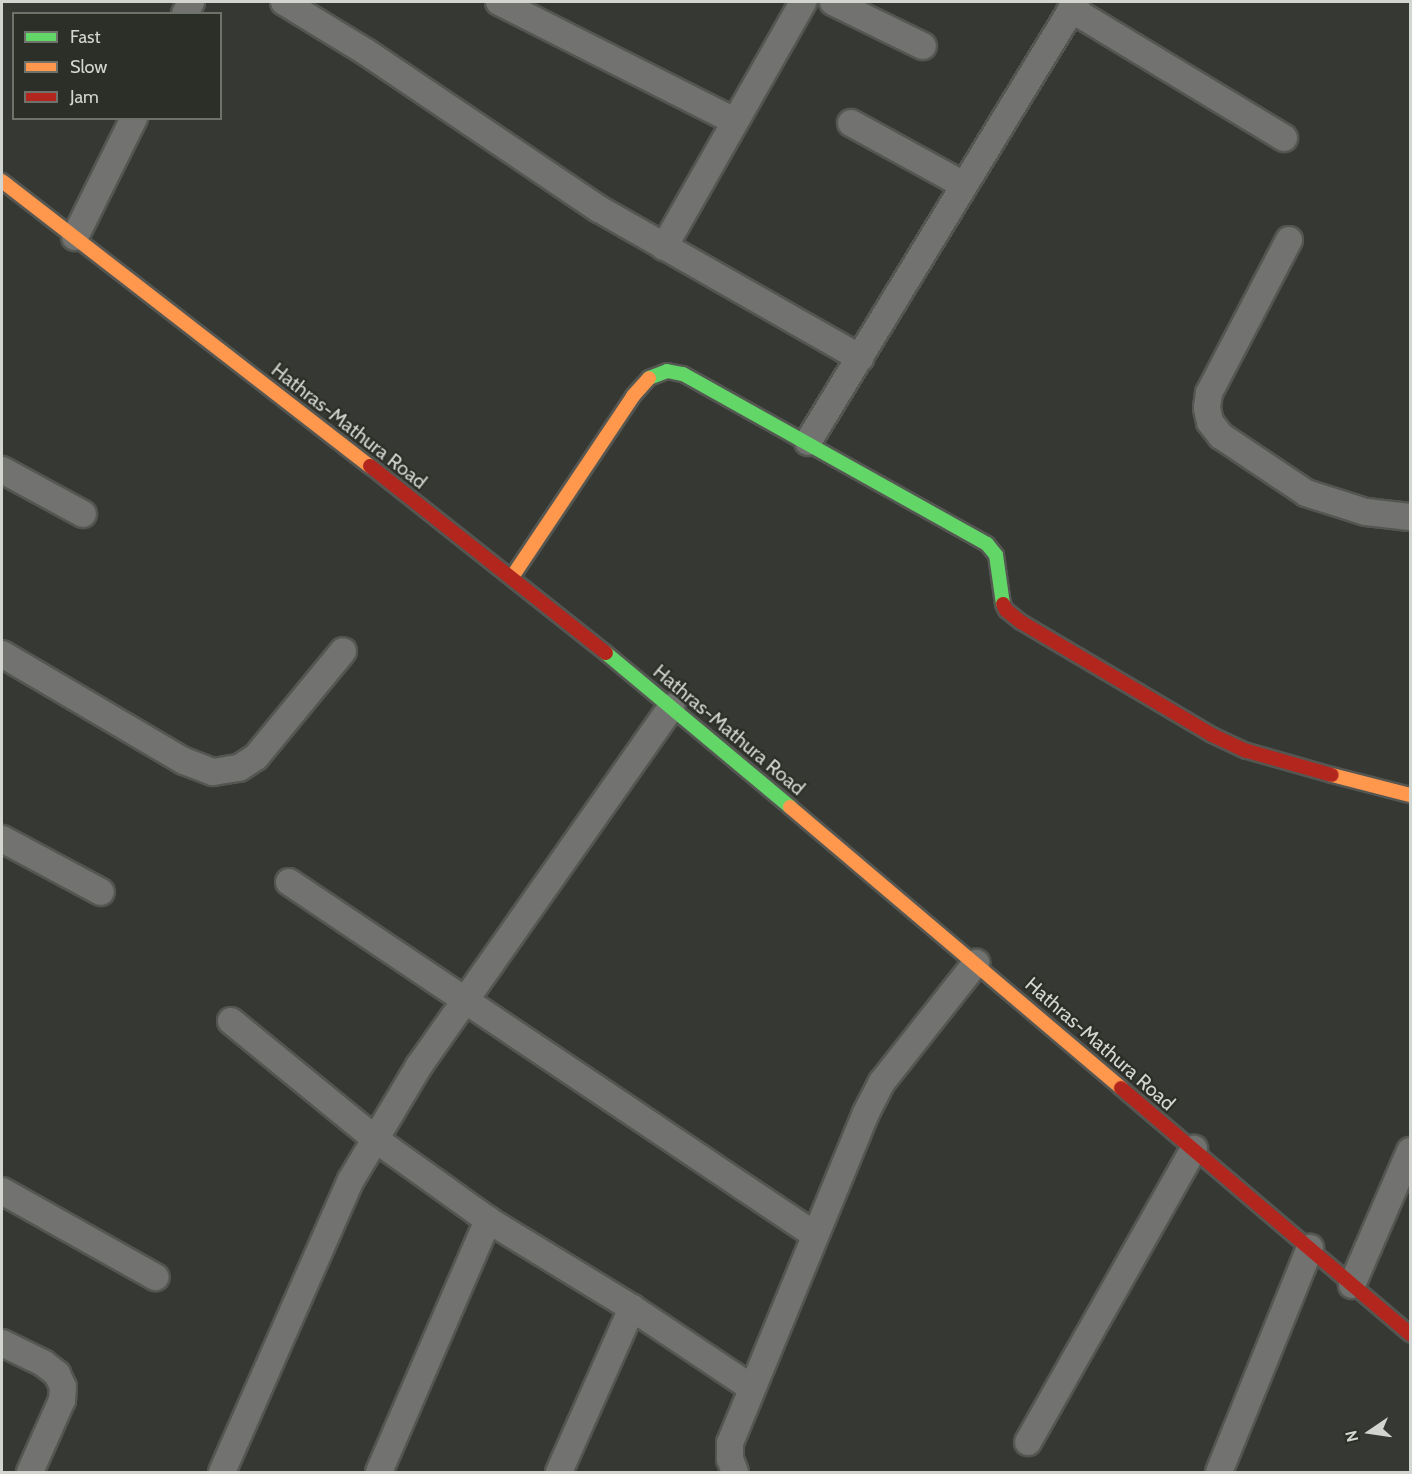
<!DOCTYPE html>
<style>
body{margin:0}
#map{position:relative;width:1412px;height:1474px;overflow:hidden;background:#363833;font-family:Cabin,sans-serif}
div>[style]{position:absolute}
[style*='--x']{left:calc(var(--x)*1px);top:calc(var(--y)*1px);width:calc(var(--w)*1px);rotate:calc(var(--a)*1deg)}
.roads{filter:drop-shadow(2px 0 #545652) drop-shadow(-2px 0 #545652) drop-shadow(0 2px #545652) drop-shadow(0 -2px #545652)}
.street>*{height:26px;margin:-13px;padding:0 13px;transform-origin:13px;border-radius:13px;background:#727370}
.fast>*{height:14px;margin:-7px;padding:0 7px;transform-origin:7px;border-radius:7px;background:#63d668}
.slow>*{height:14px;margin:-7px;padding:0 7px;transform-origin:7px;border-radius:7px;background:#ff974d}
.jam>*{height:14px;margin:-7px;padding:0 7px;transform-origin:7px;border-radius:7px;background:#b3261e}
span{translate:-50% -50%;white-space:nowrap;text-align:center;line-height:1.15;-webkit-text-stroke:4.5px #2c2f28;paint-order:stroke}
.street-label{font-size:20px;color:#d3d5d0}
.frame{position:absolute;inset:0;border:3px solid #d3d5d0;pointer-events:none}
.legend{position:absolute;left:12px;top:12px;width:210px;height:108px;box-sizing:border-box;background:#2c2f28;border:2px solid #6f716b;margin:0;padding:8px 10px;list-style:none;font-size:18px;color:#d3d5d0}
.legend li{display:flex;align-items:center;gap:12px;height:30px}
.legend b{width:30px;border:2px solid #6f716b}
.north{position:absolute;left:1340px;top:1402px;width:60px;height:60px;-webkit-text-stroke:4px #2c2f28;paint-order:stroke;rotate:257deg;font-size:16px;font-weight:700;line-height:24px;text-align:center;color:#d3d5d0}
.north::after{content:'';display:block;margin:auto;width:21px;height:27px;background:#d3d5d0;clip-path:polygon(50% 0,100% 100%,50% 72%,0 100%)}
</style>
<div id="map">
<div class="roads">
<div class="street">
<i style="--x:284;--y:2;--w:96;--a:31.4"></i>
<i style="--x:366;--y:52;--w:281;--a:34"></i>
<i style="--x:599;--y:209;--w:301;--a:29.7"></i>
<i style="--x:499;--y:2;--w:264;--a:26.8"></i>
<i style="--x:833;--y:2;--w:100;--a:26.1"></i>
<i style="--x:1071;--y:9;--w:249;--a:31.2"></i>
<i style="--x:185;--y:14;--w:13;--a:-63"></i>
<i style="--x:851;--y:123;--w:129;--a:28.8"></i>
<i style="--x:75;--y:237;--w:133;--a:-63.6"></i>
<i style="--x:1289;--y:240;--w:173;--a:117.6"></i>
<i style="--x:1209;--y:393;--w:15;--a:98"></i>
<i style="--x:1207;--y:408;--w:14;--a:78"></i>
<i style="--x:1210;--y:422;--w:18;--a:52"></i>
<i style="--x:1221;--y:436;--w:102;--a:33.8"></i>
<i style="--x:1306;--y:493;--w:63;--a:17.6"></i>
<i style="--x:1366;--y:512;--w:44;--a:6.5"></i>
<i style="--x:664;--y:247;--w:282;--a:-60.4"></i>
<i style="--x:808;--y:442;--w:515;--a:-58.65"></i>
<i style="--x:2;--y:470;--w:92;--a:28.5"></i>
<i style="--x:2;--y:654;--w:211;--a:30.5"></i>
<i style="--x:184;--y:761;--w:31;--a:21"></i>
<i style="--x:213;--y:772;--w:26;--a:-9"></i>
<i style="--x:239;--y:768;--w:20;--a:-33"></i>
<i style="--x:256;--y:757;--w:137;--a:-50.6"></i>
<i style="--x:2;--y:839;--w:112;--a:28.2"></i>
<i style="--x:289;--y:882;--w:633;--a:33.87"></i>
<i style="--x:231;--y:1021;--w:186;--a:39.3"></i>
<i style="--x:375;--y:1139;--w:139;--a:35.6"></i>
<i style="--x:488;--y:1220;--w:169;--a:31.4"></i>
<i style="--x:2;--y:1191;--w:176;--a:29.3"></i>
<i style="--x:1352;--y:1285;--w:146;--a:-66.6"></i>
<i style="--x:2;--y:1343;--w:46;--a:26"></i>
<i style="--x:43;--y:1363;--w:18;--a:38"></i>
<i style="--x:57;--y:1374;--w:14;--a:65"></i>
<i style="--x:63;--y:1387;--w:13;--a:94"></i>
<i style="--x:62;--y:1400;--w:79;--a:114"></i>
<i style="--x:1028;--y:1442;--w:337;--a:-60.5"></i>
<i style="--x:222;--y:1472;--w:319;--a:-66.2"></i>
<i style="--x:351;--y:1180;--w:133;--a:-59.2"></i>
<i style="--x:419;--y:1066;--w:439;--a:-54.9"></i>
<i style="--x:379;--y:1472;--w:275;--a:-66.6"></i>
<i style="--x:559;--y:1472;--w:180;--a:-66"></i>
<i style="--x:632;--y:1308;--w:144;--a:33.7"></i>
<i style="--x:735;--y:1472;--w:14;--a:-111"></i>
<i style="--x:730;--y:1459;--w:16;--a:-90"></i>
<i style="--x:730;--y:1443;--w:355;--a:-67.6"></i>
<i style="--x:865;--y:1115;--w:37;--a:-63"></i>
<i style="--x:882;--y:1082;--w:152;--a:-51.7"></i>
<i style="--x:1219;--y:1472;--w:242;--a:-67.9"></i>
</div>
<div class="fast">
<i style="--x:649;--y:378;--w:19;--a:-21"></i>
<i style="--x:667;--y:371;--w:16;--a:11"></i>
<i style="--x:683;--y:374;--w:348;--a:29.2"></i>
<i style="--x:987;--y:544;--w:14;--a:51"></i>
<i style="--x:996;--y:555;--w:49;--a:81.9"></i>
<i style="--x:606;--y:653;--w:240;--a:39.9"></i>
</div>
<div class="slow">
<i style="--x:2;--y:181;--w:465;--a:37.8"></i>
<i style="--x:512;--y:577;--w:218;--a:-56.2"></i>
<i style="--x:633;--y:396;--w:24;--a:-48"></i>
<i style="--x:1332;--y:775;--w:81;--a:14.4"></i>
<i style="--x:790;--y:807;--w:434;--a:40.3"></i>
</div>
<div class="jam">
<i style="--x:370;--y:466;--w:301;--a:38.4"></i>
<i style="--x:1003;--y:604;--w:7;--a:63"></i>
<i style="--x:1006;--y:610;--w:19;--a:39"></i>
<i style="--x:1021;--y:622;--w:222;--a:30.6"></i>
<i style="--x:1212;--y:735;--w:38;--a:25"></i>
<i style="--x:1247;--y:751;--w:88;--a:15.8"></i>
<i style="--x:1121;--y:1088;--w:380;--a:40.4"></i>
</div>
</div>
<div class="street-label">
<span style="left:349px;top:426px;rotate:38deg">Hathras-Mathura Road</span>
<span style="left:729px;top:730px;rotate:40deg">Hathras-Mathura Road</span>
<span style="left:1100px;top:1044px;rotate:41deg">Hathras-Mathura Road</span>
</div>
<div class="frame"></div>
<ul class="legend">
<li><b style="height:8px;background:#63d668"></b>Fast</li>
<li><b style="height:8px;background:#ff974d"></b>Slow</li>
<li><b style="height:8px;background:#b3261e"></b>Jam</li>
</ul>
<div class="north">N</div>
</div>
